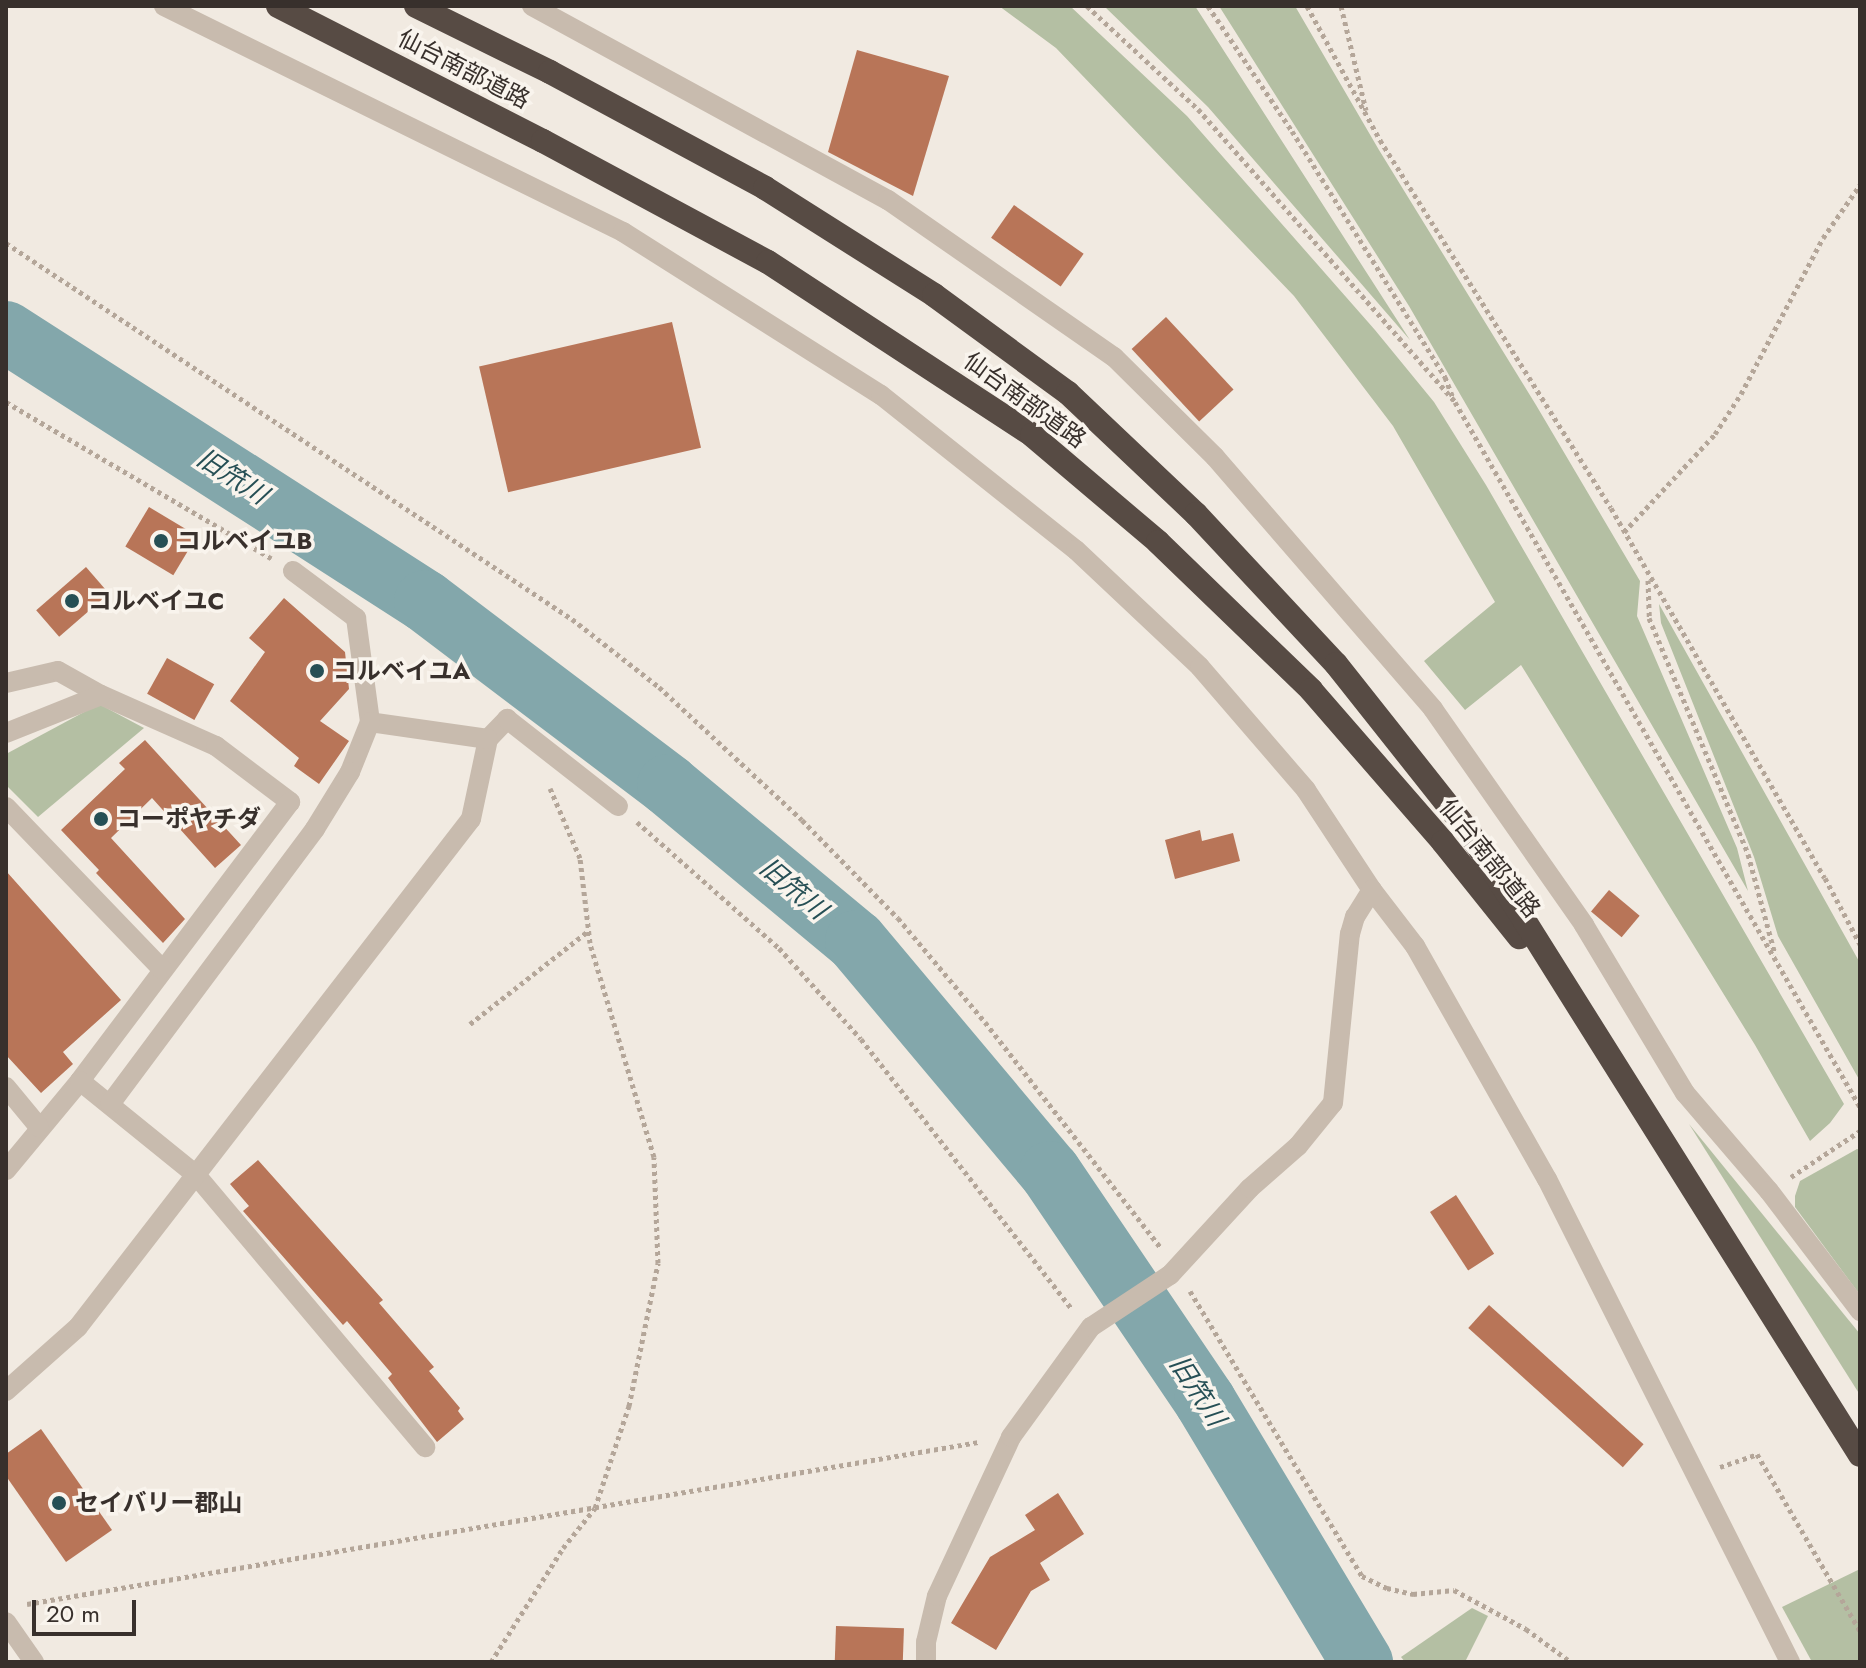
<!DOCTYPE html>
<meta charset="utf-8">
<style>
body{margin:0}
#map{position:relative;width:1866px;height:1668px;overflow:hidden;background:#f1eae1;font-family:Jost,"Noto Sans JP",sans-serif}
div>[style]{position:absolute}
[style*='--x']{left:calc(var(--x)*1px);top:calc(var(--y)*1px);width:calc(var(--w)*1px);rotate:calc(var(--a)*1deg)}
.green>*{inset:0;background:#b4bfa3}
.river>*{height:62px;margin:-31px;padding:0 31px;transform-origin:31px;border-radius:31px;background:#83a7ab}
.building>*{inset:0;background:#b87558;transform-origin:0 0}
.path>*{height:5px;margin-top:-2.5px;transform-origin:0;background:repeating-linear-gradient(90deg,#b4a699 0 4px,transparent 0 8px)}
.street>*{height:20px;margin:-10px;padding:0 10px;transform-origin:10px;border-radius:10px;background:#c8bbae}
.highway>*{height:24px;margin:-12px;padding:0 12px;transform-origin:12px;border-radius:12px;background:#574b44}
.dots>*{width:22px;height:22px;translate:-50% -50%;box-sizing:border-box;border:4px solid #f9f4ed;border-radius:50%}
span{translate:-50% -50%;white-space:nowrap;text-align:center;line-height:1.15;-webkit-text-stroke:7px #f9f4ed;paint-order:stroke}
.street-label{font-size:24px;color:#38302c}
.poi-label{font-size:24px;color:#38302c;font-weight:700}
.left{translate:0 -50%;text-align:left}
.water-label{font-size:26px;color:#264f55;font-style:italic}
.frame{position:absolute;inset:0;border:8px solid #38302c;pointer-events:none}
.scale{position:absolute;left:32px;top:1600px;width:104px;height:36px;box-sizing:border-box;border:4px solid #38302c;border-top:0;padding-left:10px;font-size:24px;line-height:28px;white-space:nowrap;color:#38302c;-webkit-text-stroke:6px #f9f4ed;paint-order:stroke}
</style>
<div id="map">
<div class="green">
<i style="clip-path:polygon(999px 6px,1070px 6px,1187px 116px,1375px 330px,1434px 402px,1486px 485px,1844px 1104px,1830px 1123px,1810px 1141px,1755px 1045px,1521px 665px,1465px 710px,1424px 661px,1495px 602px,1393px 426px,1294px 296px,1056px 48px)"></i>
<i style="clip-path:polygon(1104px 6px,1195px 6px,1410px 340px,1208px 107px)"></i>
<i style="clip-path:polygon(1219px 6px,1295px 6px,1379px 150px,1536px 405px,1640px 581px,1637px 616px,1737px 848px,1748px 891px,1409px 306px)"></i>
<i style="clip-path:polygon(1659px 604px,1860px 963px,1860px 1081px,1778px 936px,1754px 857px,1661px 623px)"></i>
<i style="clip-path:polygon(99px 704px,144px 728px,38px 817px,6px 785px,6px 754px)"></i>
<i style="clip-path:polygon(1689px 1124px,1860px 1334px,1860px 1395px)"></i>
<i style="clip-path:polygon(1857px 1149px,1860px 1150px,1860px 1295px,1795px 1207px,1795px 1196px,1800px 1181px)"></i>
<i style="clip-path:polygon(1860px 1569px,1860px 1662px,1812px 1662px,1782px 1607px)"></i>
<i style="clip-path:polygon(1472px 1608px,1488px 1616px,1465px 1662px,1405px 1662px,1401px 1657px)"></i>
</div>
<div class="river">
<i style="--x:6;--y:332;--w:498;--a:32.7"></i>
<i style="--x:425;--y:601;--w:305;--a:37.1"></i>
<i style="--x:668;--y:785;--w:244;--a:39.7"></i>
<i style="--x:856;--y:941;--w:302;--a:50"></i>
<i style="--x:1050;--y:1172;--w:277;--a:55.9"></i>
<i style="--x:1205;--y:1401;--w:305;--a:59"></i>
</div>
<div class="building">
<i style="clip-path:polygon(857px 50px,949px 76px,913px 196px,828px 152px)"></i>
<i style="left:1014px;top:205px;width:85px;height:40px;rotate:35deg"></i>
<i style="left:1166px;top:317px;width:99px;height:47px;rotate:47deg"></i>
<i style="left:672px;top:322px;width:129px;height:198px;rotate:77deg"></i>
<i style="left:149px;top:507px;width:56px;height:46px;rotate:31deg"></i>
<i style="left:86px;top:567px;width:35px;height:66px;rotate:49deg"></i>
<i style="clip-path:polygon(284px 598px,345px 652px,349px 689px,320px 721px,349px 741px,319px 784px,294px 766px,299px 758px,230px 701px,265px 652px,249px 638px)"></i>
<i style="left:167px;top:658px;width:54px;height:41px;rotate:29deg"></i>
<i style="clip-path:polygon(145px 740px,241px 845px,215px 868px,152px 798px,111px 838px,185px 919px,163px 943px,96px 873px,99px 870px,61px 830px,125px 769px,119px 763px)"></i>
<i style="clip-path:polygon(1200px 830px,1202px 841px,1233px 833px,1240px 861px,1175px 879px,1165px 840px)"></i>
<i style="clip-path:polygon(6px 871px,121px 1000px,63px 1052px,73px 1064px,41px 1093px,6px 1055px)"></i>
<i style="left:1609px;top:890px;width:40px;height:28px;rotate:40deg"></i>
<i style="clip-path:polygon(258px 1160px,383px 1300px,379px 1303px,434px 1367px,429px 1371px,460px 1408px,458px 1411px,464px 1419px,437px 1442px,388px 1378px,392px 1374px,347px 1321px,343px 1325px,243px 1211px,249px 1206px,230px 1184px)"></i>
<i style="left:1456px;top:1195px;width:70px;height:31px;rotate:57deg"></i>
<i style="left:1489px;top:1305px;width:208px;height:31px;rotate:42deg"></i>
<i style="clip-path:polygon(41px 1429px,112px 1530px,66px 1562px,6px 1476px,6px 1454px)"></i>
<i style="clip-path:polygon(1058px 1493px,1084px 1534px,1040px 1563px,1050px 1580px,1031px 1591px,996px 1650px,951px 1623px,990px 1557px,1035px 1530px,1025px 1515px)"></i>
<i style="left:836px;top:1626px;width:68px;height:36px;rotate:2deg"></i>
</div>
<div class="path">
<i style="--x:1087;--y:6;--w:151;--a:42.9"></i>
<i style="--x:1198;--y:109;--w:390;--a:48.7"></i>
<i style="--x:1455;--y:402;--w:813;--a:60.12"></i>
<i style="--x:1208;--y:6;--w:151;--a:56.1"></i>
<i style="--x:1292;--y:131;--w:290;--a:58.1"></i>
<i style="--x:1445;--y:377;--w:22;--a:69"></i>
<i style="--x:1307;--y:6;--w:153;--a:61.4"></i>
<i style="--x:1380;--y:140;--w:434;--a:57.9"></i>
<i style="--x:1611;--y:508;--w:427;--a:60"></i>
<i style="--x:1825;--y:878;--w:75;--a:62.1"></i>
<i style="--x:1341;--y:6;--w:107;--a:76.5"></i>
<i style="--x:6;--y:243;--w:680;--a:33.6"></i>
<i style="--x:572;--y:619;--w:110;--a:38"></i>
<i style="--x:659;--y:687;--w:195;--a:42.9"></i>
<i style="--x:802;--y:820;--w:137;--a:45.6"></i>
<i style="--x:898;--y:918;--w:136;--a:50.1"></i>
<i style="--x:985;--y:1022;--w:285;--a:52.1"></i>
<i style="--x:6;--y:402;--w:308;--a:30.5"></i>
<i style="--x:1624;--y:532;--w:134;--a:-47.1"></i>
<i style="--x:1715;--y:434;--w:48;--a:-57"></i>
<i style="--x:1741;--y:394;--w:176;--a:-62.3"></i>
<i style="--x:1823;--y:238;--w:65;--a:-55.1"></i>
<i style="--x:1648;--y:580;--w:38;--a:88"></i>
<i style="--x:1649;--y:618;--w:256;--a:67.2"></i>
<i style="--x:1748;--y:854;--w:104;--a:74.9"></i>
<i style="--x:637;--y:822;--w:190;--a:41.6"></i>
<i style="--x:779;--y:948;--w:122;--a:48"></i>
<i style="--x:861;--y:1039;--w:341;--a:52"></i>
<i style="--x:470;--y:1024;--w:150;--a:-38.2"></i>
<i style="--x:1791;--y:1177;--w:83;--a:-33.7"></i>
<i style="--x:1190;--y:1291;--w:333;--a:58.9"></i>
<i style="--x:1362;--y:1576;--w:28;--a:26"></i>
<i style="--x:1387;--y:1588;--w:27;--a:13"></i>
<i style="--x:1413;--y:1594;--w:41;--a:-5.6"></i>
<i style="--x:1454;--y:1590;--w:82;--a:28.4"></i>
<i style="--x:1526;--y:1629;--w:56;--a:36.3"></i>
<i style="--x:1720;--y:1467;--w:39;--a:-19"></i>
<i style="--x:1757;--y:1454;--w:205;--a:59.8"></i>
<i style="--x:27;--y:1604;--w:966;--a:-9.66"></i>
<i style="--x:491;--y:1662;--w:135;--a:-57.7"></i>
<i style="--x:563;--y:1548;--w:51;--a:-51.3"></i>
<i style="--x:595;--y:1508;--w:108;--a:-71.6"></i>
<i style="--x:629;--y:1406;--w:146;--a:-78.5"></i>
<i style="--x:658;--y:1263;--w:106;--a:-92.2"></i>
<i style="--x:654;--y:1157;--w:223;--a:-106.7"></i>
<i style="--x:590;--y:943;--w:86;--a:-96.7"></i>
<i style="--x:580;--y:858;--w:76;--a:-113.2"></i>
</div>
<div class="street">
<i style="--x:164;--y:6;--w:512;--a:26.21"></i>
<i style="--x:623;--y:232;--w:305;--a:32.3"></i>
<i style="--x:881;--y:395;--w:249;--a:38.5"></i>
<i style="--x:1076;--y:550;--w:170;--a:43.3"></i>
<i style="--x:1200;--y:667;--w:162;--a:49.2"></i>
<i style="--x:1306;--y:790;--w:120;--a:56.6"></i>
<i style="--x:1372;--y:890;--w:71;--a:52.5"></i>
<i style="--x:1415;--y:946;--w:268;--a:60.5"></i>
<i style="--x:1547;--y:1179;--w:541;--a:63.29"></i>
<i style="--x:532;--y:6;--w:405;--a:28.6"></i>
<i style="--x:888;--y:200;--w:275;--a:34.8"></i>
<i style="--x:1114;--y:357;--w:142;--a:44.7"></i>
<i style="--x:1215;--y:457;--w:333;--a:49.1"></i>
<i style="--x:1433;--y:709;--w:264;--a:55"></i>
<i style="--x:1584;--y:925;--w:196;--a:59"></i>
<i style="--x:1685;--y:1093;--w:129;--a:49.4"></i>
<i style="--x:1769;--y:1191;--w:151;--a:52.8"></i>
<i style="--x:293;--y:571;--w:79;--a:36.7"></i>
<i style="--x:356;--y:618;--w:105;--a:82.3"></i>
<i style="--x:6;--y:683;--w:53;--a:-13"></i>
<i style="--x:58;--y:671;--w:49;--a:29.2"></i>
<i style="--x:101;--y:695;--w:126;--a:23.9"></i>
<i style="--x:216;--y:746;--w:93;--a:37.1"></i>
<i style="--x:290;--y:802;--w:349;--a:127"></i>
<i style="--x:80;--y:1081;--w:116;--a:129.7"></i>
<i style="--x:6;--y:733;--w:102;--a:-21.8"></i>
<i style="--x:488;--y:739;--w:28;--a:-46"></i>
<i style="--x:507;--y:719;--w:141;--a:38.1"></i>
<i style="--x:6;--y:807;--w:225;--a:46.1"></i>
<i style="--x:80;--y:1081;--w:149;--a:39"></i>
<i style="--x:196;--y:1175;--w:356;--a:49.9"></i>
<i style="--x:6;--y:1087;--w:52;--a:50.5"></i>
<i style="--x:6;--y:1391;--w:96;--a:-41.6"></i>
<i style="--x:78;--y:1327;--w:642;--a:-52.27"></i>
<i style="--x:471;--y:819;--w:82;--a:-78"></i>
<i style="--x:488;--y:739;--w:119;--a:-171.8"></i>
<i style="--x:370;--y:722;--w:54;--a:111.8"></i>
<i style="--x:350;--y:772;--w:67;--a:121.6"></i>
<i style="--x:315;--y:829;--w:342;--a:126.7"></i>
<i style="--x:6;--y:1622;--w:49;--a:55"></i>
<i style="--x:926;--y:1662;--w:20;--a:-90"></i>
<i style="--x:926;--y:1642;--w:47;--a:-76.6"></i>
<i style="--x:937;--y:1596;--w:175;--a:-65"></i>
<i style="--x:1011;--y:1437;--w:136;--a:-54"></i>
<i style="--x:1091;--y:1327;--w:95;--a:-33.4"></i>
<i style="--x:1170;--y:1275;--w:118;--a:-47.4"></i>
<i style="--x:1250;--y:1188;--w:64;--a:-41.2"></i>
<i style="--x:1298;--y:1146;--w:55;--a:-50.9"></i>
<i style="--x:1333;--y:1103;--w:170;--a:-84.3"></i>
<i style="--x:1350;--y:934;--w:18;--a:-74"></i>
<i style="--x:1355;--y:917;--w:32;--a:-58"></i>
</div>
<div class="highway">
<i style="--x:278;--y:6;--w:297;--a:27"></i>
<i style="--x:543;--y:141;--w:255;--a:28.3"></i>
<i style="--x:768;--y:262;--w:316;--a:33.2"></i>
<i style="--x:1032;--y:435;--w:165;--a:40.3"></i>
<i style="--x:1158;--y:542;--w:213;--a:44"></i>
<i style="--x:1311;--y:690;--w:201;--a:49"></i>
<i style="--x:1443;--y:842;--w:122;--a:51.3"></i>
<i style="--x:416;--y:6;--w:149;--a:26.2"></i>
<i style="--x:550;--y:72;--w:244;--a:28.3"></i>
<i style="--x:765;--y:188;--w:200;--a:32.3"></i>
<i style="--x:934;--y:295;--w:166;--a:36.2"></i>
<i style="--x:1068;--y:393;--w:176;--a:43.4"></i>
<i style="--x:1196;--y:514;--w:205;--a:47"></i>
<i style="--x:1336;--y:664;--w:211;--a:51.6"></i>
<i style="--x:1467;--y:829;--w:739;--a:57.88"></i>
</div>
<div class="dots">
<i style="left:161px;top:541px;background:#264f55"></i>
<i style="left:72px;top:601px;background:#264f55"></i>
<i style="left:317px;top:671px;background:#264f55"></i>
<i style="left:101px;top:819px;background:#264f55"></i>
<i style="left:59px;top:1503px;background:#264f55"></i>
</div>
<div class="street-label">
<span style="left:464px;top:69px;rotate:27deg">仙台南部道路</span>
<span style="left:1025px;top:400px;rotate:36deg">仙台南部道路</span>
<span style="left:1490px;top:858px;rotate:51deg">仙台南部道路</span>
</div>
<div class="poi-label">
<span class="left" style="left:177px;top:541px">コルベイユB</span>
<span class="left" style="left:88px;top:601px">コルベイユC</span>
<span class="left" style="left:333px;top:671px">コルベイユA</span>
<span class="left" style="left:117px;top:819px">コーポヤチダ</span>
<span class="left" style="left:75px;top:1503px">セイバリー郡山</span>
</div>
<div class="water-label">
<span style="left:232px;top:477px;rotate:33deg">旧笊川</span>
<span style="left:793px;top:889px;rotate:40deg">旧笊川</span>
<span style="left:1197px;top:1391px;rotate:57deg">旧笊川</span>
</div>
<div class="frame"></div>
<div class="scale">20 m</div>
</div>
